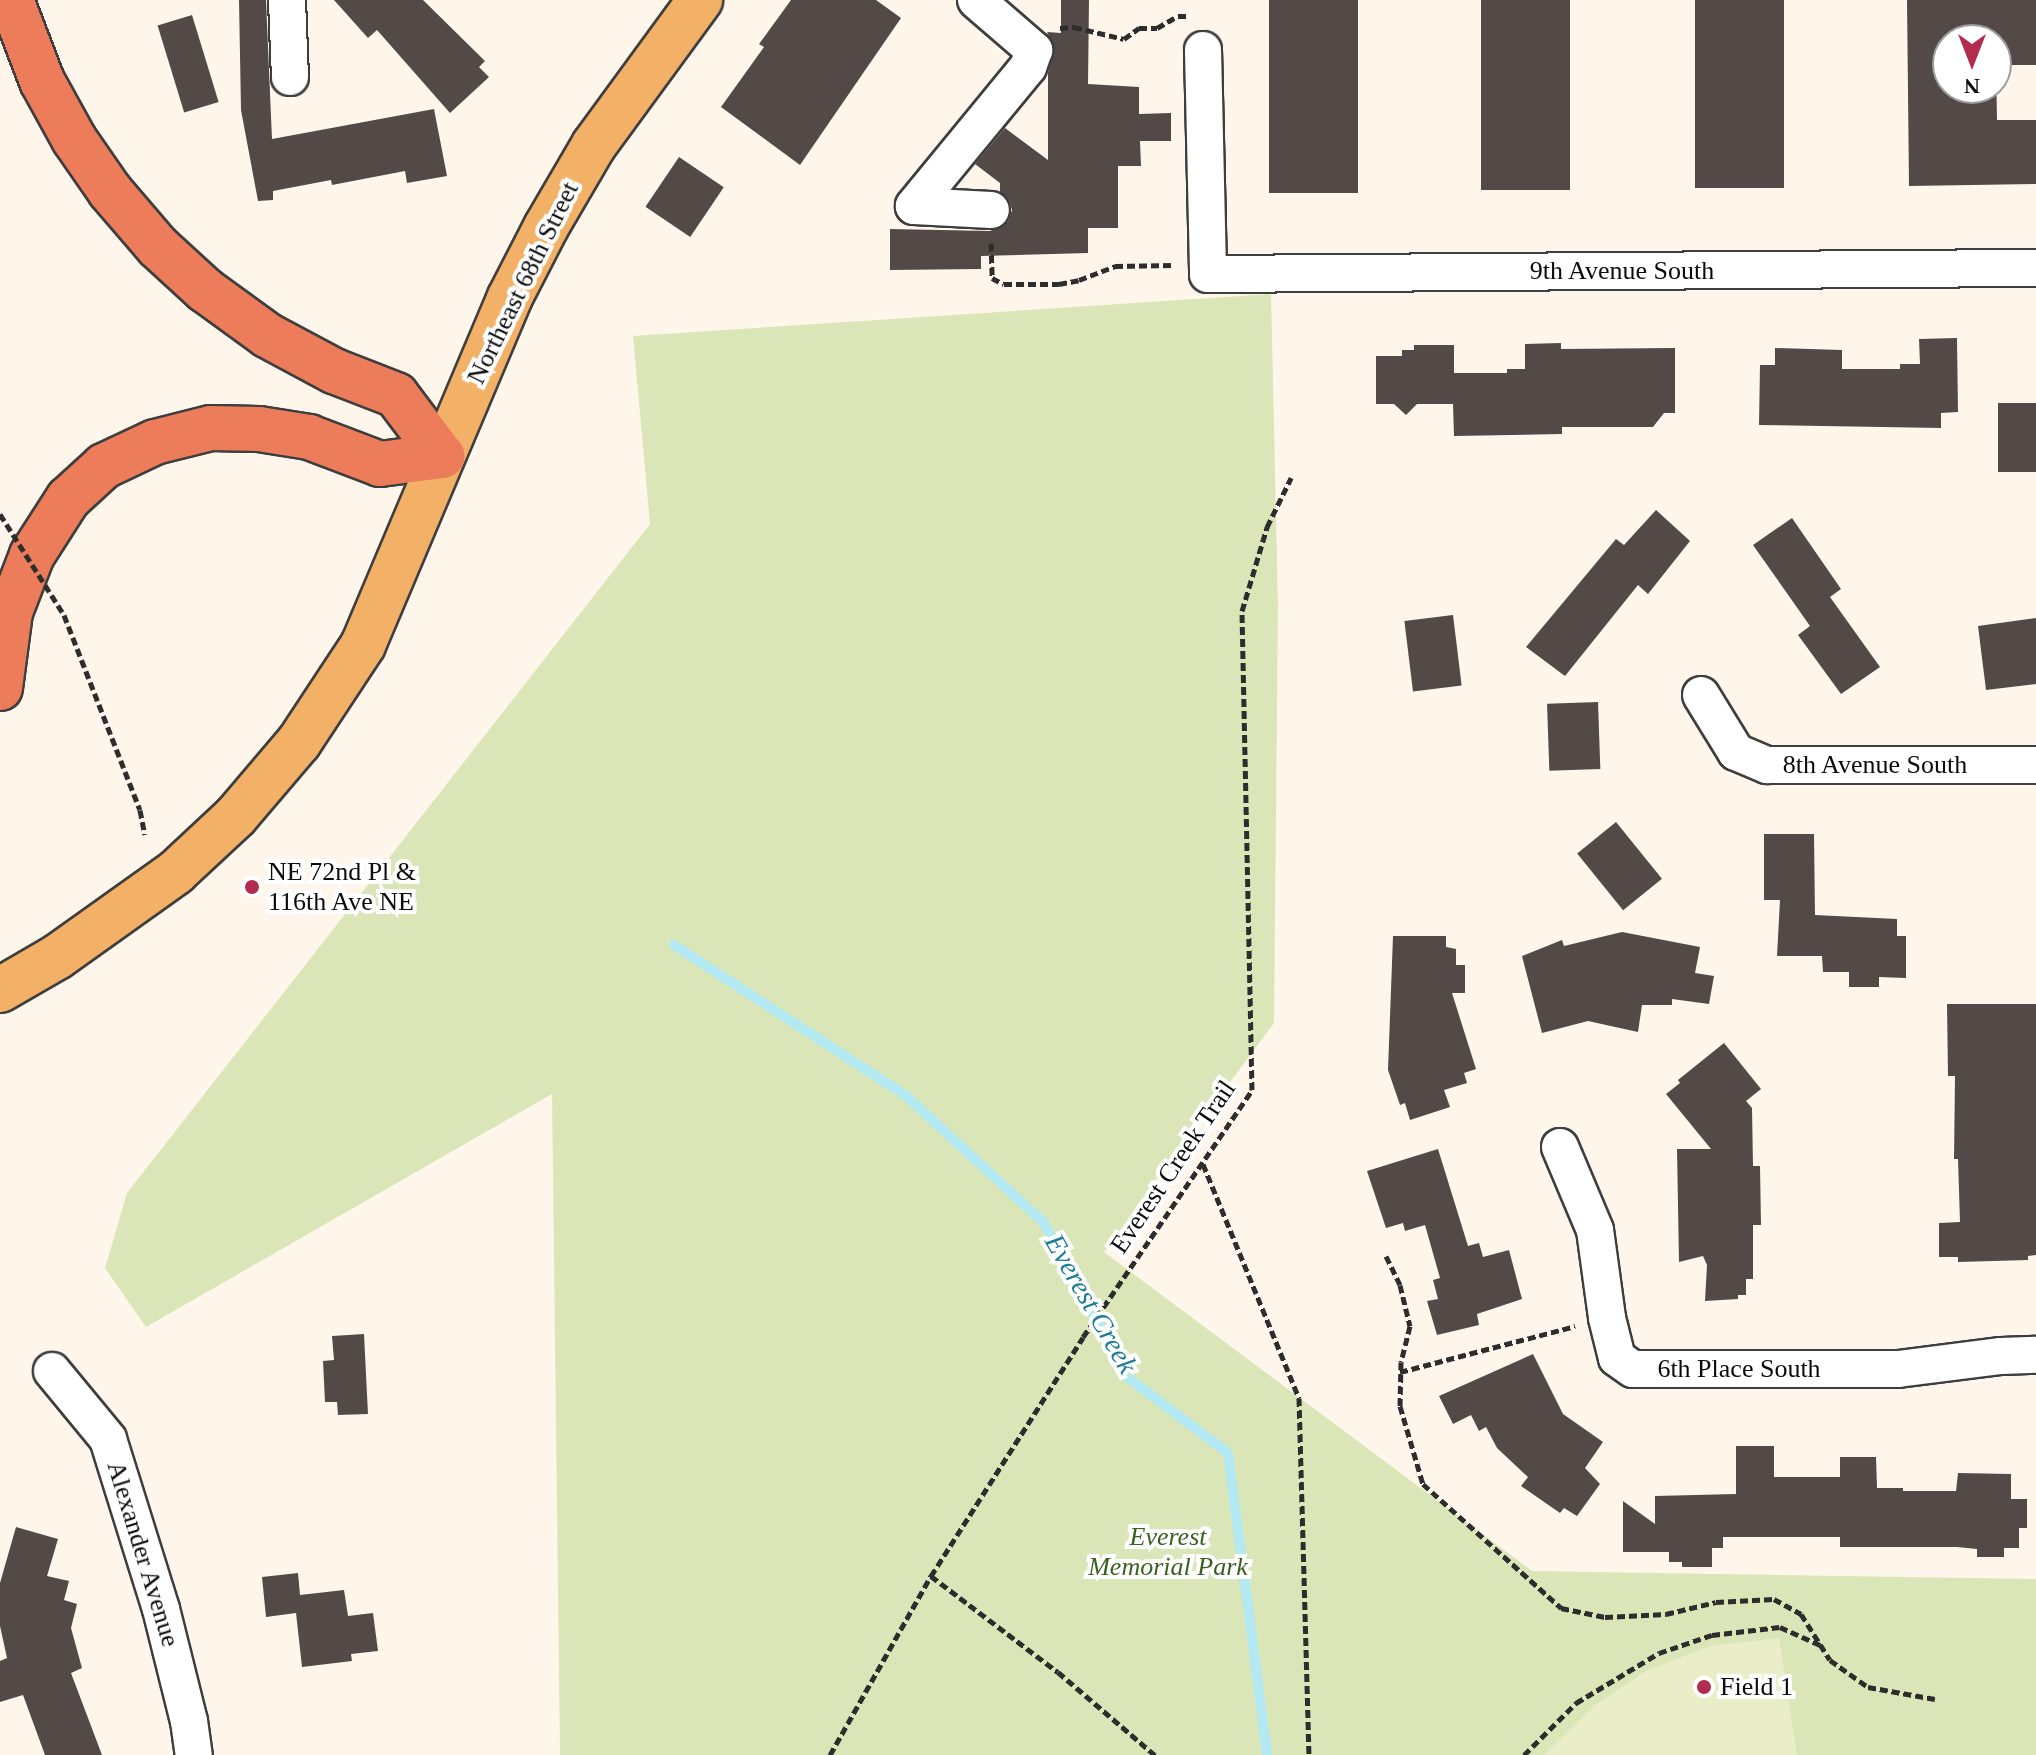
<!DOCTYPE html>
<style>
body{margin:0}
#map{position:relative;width:2036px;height:1755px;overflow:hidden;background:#fef6eb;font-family:Georgia,serif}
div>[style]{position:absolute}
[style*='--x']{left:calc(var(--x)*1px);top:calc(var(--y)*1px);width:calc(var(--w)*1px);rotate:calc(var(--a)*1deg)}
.green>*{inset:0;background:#dae6b7}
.pitch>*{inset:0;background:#e9eec8}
.stream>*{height:10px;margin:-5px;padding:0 5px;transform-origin:5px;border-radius:5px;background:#b2e9f3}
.building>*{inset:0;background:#534a48;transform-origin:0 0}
.path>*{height:5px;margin-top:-2.5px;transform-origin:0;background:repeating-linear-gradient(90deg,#2d2d2d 0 8px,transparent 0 12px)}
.roads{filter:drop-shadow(2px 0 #3e3e3e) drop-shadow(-2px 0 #3e3e3e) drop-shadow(0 2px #3e3e3e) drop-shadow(0 -2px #3e3e3e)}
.minor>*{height:36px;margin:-18px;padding:0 18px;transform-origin:18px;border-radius:18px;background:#fff}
.major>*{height:44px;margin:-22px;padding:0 22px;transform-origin:22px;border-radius:22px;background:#f2b167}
.highway>*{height:44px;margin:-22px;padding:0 22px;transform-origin:22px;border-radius:22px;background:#ed7c5a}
.path-bridge>*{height:5px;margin-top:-2.5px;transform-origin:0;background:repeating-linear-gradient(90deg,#2d2d2d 0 8px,transparent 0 12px)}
.dots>*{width:22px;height:22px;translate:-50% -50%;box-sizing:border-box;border:4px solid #fff;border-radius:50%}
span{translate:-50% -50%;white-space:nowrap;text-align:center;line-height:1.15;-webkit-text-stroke:8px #fff;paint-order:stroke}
.street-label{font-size:26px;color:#0b0b0b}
.poi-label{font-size:26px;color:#0b0b0b}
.left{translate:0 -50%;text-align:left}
.park-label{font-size:26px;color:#3b5f20;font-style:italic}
.water-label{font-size:28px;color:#1c7c96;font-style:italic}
.north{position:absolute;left:1932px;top:24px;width:80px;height:80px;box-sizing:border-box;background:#fff;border:2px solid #9d9d9d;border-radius:50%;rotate:180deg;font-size:22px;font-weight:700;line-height:32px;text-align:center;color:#0b0b0b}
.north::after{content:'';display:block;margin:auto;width:28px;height:36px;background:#b42b50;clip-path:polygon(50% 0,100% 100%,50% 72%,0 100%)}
</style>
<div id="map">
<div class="green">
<i style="clip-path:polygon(1271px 294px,1278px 605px,1274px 1023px,1104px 1252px,1532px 1571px,2036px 1579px,2036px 1755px,560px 1755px,552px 1094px,146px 1327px,105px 1268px,127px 1193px,650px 524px,633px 336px)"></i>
</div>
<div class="pitch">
<i style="clip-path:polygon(1779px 1638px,1797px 1755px,1544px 1755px,1595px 1705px,1648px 1670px,1710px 1646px)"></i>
</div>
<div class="stream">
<i style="--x:674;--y:945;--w:275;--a:33"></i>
<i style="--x:905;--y:1095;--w:189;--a:42.6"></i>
<i style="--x:1044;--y:1223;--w:175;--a:61.7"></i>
<i style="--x:1127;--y:1377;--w:126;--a:37"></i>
<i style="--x:1228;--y:1453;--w:305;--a:82.6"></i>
</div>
<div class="building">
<i style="clip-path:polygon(239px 0,266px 0,272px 139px,434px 109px,447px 176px,407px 183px,405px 171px,332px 185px,331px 180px,273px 191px,273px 200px,258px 201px,241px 110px)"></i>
<i style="clip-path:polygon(334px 0,423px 0,485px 61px,479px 67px,489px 77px,450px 113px,377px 30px,368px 38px)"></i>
<i style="clip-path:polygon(791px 0,876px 0,901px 18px,800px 165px,721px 107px,764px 47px,759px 44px)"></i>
<i style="clip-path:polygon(1061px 0,1089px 0,1088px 84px,1139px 87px,1139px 114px,1171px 113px,1171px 141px,1140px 141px,1141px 166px,1118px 166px,1118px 228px,1088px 228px,1088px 253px,981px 256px,981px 269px,890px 270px,890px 229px,990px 231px,1008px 222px,1012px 210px,1009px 200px,1000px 192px,1000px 183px,975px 164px,1005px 128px,1048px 160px,1048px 73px,1054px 46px,1047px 32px,1061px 33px)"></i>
<i style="left:1269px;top:0;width:89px;height:193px"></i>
<i style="left:1481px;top:0;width:89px;height:190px"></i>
<i style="left:1695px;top:0;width:89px;height:188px"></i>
<i style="clip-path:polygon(evenodd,1907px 0,2036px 0,2036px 65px,1996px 65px,1997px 120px,2036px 120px,2036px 184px,1909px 186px,1907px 0,1948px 40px,1996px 40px,1996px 88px,1948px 88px,1948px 40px)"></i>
<i style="left:192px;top:15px;width:91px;height:36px;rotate:73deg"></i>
<i style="left:679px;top:157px;width:54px;height:60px;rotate:34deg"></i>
<i style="clip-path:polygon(1957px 338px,1958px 412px,1941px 413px,1941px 428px,1759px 425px,1760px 365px,1775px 365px,1775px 348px,1842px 350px,1842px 369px,1900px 369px,1900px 364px,1920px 364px,1919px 339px)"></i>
<i style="clip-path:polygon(1561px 343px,1561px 349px,1675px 348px,1675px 413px,1664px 413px,1653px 427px,1562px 427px,1562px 434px,1454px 436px,1453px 404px,1417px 404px,1406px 415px,1394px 404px,1376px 404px,1376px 356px,1402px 356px,1402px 350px,1414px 350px,1414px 345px,1454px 345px,1454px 373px,1507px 373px,1507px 369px,1525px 369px,1525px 344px)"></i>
<i style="left:1998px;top:403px;width:38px;height:69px"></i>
<i style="clip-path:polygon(1656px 510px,1690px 541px,1648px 594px,1638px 585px,1565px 676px,1526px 647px,1616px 539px,1624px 545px)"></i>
<i style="clip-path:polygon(1792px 518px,1841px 589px,1830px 597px,1880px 667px,1841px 694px,1798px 635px,1810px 626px,1753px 545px)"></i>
<i style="left:1453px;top:615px;width:71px;height:49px;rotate:83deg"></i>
<i style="clip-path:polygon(2036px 618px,2036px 684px,1986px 690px,1978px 626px)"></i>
<i style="left:1598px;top:702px;width:67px;height:51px;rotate:88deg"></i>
<i style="left:1616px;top:822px;width:73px;height:50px;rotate:51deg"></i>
<i style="clip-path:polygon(1764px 834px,1814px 834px,1815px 915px,1897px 919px,1897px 936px,1906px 936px,1906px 978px,1879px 977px,1879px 987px,1849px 987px,1849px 972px,1823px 972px,1822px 956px,1777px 956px,1780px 900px,1764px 900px)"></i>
<i style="clip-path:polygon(1622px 932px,1700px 947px,1695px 973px,1714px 976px,1709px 1004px,1672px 999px,1672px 1005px,1642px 1005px,1638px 1032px,1588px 1021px,1542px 1033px,1522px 956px,1562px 940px,1564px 946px)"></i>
<i style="clip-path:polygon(1393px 936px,1446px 936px,1446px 947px,1456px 949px,1456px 965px,1465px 965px,1465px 993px,1452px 993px,1476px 1069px,1464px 1073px,1467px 1083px,1444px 1090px,1450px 1107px,1410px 1120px,1405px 1103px,1400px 1105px,1388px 1070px)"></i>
<i style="clip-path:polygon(1947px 1004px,2036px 1004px,2036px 1255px,2028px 1256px,2028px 1260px,1958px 1262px,1958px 1257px,1939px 1257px,1939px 1223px,1960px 1222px,1958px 1159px,1954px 1159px,1955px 1076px,1948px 1076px)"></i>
<i style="clip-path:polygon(1724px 1043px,1761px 1089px,1746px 1101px,1752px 1108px,1753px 1166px,1760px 1166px,1761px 1225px,1753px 1225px,1753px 1279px,1746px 1279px,1746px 1295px,1738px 1295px,1738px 1299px,1705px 1301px,1707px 1265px,1703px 1256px,1679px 1262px,1677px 1149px,1711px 1149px,1666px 1094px,1680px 1083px,1678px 1080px)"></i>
<i style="clip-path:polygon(1438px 1149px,1468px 1246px,1479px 1243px,1483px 1257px,1509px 1250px,1522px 1299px,1477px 1314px,1479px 1325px,1437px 1335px,1427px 1301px,1438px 1299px,1433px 1280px,1440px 1278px,1425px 1225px,1405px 1231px,1403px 1223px,1386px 1228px,1367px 1171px)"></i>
<i style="clip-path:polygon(364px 1334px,368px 1414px,338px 1415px,337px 1402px,325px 1402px,323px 1361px,334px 1360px,332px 1336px)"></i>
<i style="clip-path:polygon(1533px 1354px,1563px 1414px,1603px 1442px,1585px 1468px,1600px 1484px,1577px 1516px,1564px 1508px,1560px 1513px,1521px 1486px,1528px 1477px,1497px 1448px,1486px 1427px,1479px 1431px,1471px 1415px,1453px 1424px,1439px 1396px)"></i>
<i style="clip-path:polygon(1736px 1446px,1774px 1446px,1774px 1477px,1840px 1477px,1840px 1457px,1876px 1457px,1877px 1488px,1903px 1488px,1903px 1491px,1956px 1491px,1958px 1473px,2011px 1474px,2011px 1499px,2027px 1499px,2027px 1528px,2019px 1528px,2019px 1548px,2004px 1548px,2004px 1557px,1977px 1557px,1977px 1549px,1957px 1547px,1840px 1547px,1840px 1537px,1723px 1537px,1723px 1548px,1712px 1548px,1712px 1567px,1682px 1567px,1682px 1562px,1669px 1562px,1669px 1552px,1623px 1552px,1623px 1501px,1655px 1524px,1655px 1496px,1736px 1494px)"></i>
<i style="clip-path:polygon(16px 1527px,58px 1539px,47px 1576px,69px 1581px,64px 1600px,77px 1604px,71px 1628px,82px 1668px,71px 1673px,102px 1755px,45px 1755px,23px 1695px,0 1702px,0 1661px,7px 1658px,0 1626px,0 1583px)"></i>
<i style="clip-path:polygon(298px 1573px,300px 1595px,344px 1590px,348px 1616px,373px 1613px,378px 1651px,351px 1654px,352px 1661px,302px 1667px,296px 1613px,266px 1617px,262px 1577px)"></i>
</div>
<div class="path">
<i style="--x:1060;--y:28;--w:14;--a:-4"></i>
<i style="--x:1074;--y:27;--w:51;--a:13.5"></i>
<i style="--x:1124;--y:39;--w:19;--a:-36"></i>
<i style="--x:1139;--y:28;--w:18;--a:0"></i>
<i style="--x:1157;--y:28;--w:24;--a:-30"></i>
<i style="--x:1178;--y:16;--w:12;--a:0"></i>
<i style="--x:991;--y:243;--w:35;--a:88"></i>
<i style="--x:992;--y:278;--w:13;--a:27"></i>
<i style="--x:1004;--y:284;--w:55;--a:0"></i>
<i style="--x:1059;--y:284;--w:20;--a:-11"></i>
<i style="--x:1079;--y:280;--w:39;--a:-21"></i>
<i style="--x:1115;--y:266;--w:59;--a:-1"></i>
<i style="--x:140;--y:810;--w:25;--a:79"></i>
<i style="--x:1203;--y:1164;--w:253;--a:67.7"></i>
<i style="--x:1299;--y:1398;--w:357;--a:88.4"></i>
<i style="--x:1386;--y:1256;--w:32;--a:64"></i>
<i style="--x:1400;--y:1285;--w:42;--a:76.3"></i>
<i style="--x:1410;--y:1326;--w:37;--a:104"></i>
<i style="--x:1401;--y:1362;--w:44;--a:91.3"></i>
<i style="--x:1400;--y:1406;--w:81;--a:73.6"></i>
<i style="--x:1423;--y:1484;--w:186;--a:41.9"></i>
<i style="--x:1561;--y:1608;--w:45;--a:11.6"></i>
<i style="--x:1605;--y:1617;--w:61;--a:-2.8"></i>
<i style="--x:1666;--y:1614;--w:51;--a:-13.5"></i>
<i style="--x:1716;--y:1602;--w:58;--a:-3"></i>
<i style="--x:1774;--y:1599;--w:31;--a:29"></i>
<i style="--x:1801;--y:1614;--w:54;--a:57.8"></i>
<i style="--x:1830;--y:1660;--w:47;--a:35.4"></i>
<i style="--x:1868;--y:1687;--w:68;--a:10.2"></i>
<i style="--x:1400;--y:1372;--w:181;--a:-14.7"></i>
<i style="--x:931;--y:1576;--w:159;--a:37.1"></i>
<i style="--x:1058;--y:1672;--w:128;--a:40.6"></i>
<i style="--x:830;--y:1755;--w:206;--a:-60.6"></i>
<i style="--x:931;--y:1576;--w:283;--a:-57.5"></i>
<i style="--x:1083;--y:1337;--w:299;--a:-55.6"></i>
<i style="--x:1252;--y:1090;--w:479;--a:-91.2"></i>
<i style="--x:1242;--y:611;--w:88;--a:-73.4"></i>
<i style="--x:1267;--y:527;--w:55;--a:-63.9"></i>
<i style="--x:1524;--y:1755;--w:74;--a:-45"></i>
<i style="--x:1576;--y:1703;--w:97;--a:-31.1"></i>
<i style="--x:1659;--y:1653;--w:56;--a:-18.8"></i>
<i style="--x:1712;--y:1635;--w:68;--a:-6.7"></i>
<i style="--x:1780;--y:1627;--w:44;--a:24.2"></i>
</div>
<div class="roads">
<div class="minor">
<i style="--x:287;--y:0;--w:77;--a:87.8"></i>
<i style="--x:976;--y:0;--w:77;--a:40.8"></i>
<i style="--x:1034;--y:50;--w:18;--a:109"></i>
<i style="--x:1028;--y:67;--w:180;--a:129.4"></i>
<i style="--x:914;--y:206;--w:77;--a:3"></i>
<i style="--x:1203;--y:50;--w:224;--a:88.7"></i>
<i style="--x:1208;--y:274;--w:828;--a:-0.42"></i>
<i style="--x:1701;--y:695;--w:67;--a:58.4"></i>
<i style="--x:1736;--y:752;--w:34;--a:23"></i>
<i style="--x:1767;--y:765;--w:269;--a:0"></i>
<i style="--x:1560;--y:1147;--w:90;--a:67.1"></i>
<i style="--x:1595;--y:1230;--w:89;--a:82.2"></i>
<i style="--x:1607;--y:1318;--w:41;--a:76"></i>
<i style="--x:1617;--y:1358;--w:19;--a:35"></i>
<i style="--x:1633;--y:1369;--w:265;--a:0"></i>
<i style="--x:1898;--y:1369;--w:104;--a:-7.2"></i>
<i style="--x:2001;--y:1356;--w:35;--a:-2"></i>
<i style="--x:52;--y:1371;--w:88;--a:50.5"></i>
<i style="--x:108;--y:1439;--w:178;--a:72.7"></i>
<i style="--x:161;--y:1609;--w:115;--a:76"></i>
<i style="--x:189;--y:1721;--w:34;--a:82"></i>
</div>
<div class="major">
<i style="--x:0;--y:990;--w:66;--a:-30.1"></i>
<i style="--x:57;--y:957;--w:146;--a:-35.5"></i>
<i style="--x:176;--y:872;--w:82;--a:-43"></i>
<i style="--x:236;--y:816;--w:97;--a:-49.6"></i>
<i style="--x:299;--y:742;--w:116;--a:-56.6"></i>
<i style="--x:363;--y:645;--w:376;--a:-67.1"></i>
<i style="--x:509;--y:299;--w:81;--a:-62.8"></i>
<i style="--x:546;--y:227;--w:95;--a:-59.7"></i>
<i style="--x:594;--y:145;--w:180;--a:-53.8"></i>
</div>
<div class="highway">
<i style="--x:0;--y:688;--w:77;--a:-82.5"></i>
<i style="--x:10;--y:612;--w:61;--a:-68.9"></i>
<i style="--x:32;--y:555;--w:67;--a:-57.3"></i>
<i style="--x:68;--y:499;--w:49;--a:-42.5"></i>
<i style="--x:104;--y:466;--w:56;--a:-25.2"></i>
<i style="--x:155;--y:442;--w:58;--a:-14"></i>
<i style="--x:211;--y:428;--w:48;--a:1.2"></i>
<i style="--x:259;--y:429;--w:51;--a:9.1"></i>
<i style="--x:309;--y:437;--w:76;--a:20.8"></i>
<i style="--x:380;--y:464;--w:63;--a:-7.4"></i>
<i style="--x:442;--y:456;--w:76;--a:-127"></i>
<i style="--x:396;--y:395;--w:66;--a:-158.8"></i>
<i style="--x:334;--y:371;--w:76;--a:-151.8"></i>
<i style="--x:267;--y:335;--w:77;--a:-144"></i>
<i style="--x:205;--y:290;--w:64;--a:-137.5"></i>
<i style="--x:158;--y:247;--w:74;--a:-130.6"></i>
<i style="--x:110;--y:191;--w:63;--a:-124.7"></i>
<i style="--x:74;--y:139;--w:66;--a:-118.9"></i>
<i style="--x:42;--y:81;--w:87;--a:-110.9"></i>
</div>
</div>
<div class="path-bridge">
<i style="--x:0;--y:514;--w:120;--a:57.6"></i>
<i style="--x:64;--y:615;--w:209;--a:68.7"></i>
</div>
<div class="dots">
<i style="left:252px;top:887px;background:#b42b50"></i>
<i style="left:1704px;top:1687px;background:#b42b50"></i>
</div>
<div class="street-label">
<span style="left:1622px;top:271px">9th Avenue South</span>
<span style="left:523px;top:283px;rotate:-64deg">Northeast 68th Street</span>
<span style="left:1875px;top:765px">8th Avenue South</span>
<span style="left:1173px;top:1167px;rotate:-56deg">Everest Creek Trail</span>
<span style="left:1739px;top:1369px">6th Place South</span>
<span style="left:143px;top:1554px;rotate:73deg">Alexander Avenue</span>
</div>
<div class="poi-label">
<span class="left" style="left:268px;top:887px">NE 72nd Pl &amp;<br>116th Ave NE</span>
<span class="left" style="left:1720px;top:1687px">Field 1</span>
</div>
<div class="park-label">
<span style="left:1168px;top:1552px">Everest<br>Memorial Park</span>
</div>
<div class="water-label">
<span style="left:1091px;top:1304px;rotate:60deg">Everest Creek</span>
</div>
<div class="north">N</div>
</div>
